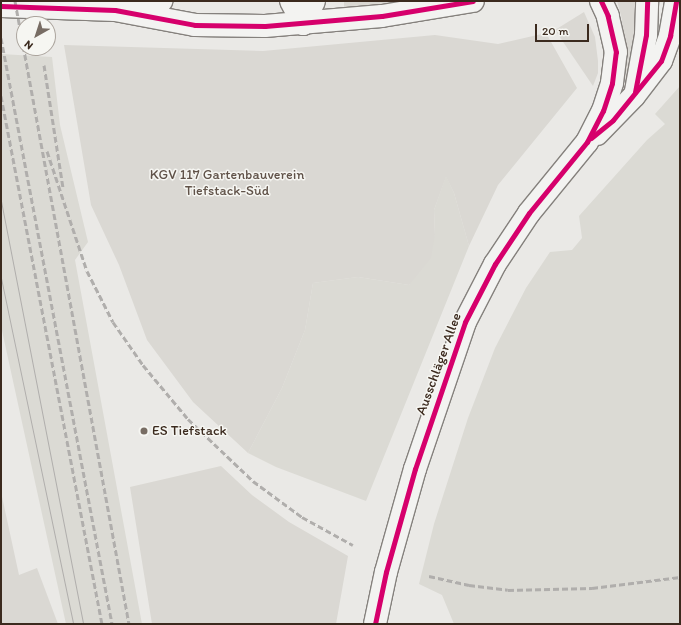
<!DOCTYPE html>
<meta charset="utf-8">
<style>
body{margin:0}
#map{position:relative;width:681px;height:625px;overflow:hidden;background:#eae9e6;font-family:Itim,sans-serif}
div>[style]{position:absolute}
[style*='--x']{left:calc(var(--x)*1px);top:calc(var(--y)*1px);width:calc(var(--w)*1px);rotate:calc(var(--a)*1deg)}
.built>*{inset:0;background:#dbdad4}
.green>*{inset:0;background:#dad8d3}
.roads{filter:drop-shadow(1px 0 #85817d) drop-shadow(-1px 0 #85817d) drop-shadow(0 1px #85817d) drop-shadow(0 -1px #85817d)}
.minor>*{height:22px;margin:-11px;padding:0 11px;transform-origin:11px;border-radius:11px;background:#f3f3f1}
.major>*{height:22px;margin:-11px;padding:0 11px;transform-origin:11px;border-radius:11px;background:#f3f3f1}
.tram>*{height:1px;margin:-0.5px;padding:0 0.5px;transform-origin:0.5px;border-radius:0.5px;background:#b0aeac}
.rail>*{height:3px;margin-top:-1.5px;transform-origin:0;background:repeating-linear-gradient(90deg,#b0aeac 0 6px,transparent 0 9px)}
.cycleway>*{height:5px;margin:-2.5px;padding:0 2.5px;transform-origin:2.5px;border-radius:2.5px;background:#d6006c}
.dots>*{width:11px;height:11px;translate:-50% -50%;box-sizing:border-box;border:2px solid #f6f6f2;border-radius:50%}
span{translate:-50% -50%;white-space:nowrap;text-align:center;line-height:1.15;-webkit-text-stroke:3px #f6f6f2;paint-order:stroke}
.park-label{font-size:14px;color:#605248}
.street-label{font-size:14px;color:#3b2a1e}
.poi-label{font-size:14px;color:#3b2a1e}
.left{translate:0 -50%;text-align:left}
.frame{position:absolute;inset:0;border:2px solid #3b2a1e;pointer-events:none}
.north{position:absolute;left:16px;top:16px;width:40px;height:40px;box-sizing:border-box;background:#f6f6f2;border:1px solid #aba49d;border-radius:50%;rotate:219deg;font-size:11px;font-weight:700;line-height:16px;text-align:center;color:#3b2a1e}
.north::after{content:'';display:block;margin:auto;width:14px;height:18px;background:#786d64;clip-path:polygon(50% 0,100% 100%,50% 72%,0 100%)}
.scale{position:absolute;left:535px;top:24px;width:54px;height:18px;box-sizing:border-box;border:2px solid #3b2a1e;border-top:0;padding-left:5px;font-size:12px;line-height:14px;white-space:nowrap;color:#3b2a1e;-webkit-text-stroke:3px #f6f6f2;paint-order:stroke}
</style>
<div id="map">
<div class="built">
<i style="clip-path:polygon(1px 54px,52px 57px,60px 125px,88px 242px,75px 260px,142px 624px,66px 624px,1px 326px)"></i>
<i style="clip-path:polygon(680px 86px,680px 624px,454px 624px,442px 595px,419px 584px,434px 524px,468px 418px,495px 348px,526px 288px,550px 252px,572px 250px,582px 238px,579px 216px,647px 140px,665px 124px,655px 114px)"></i>
<i style="clip-path:polygon(446px 176px,454px 193px,469px 246px,366px 501px,276px 467px,248px 453px,282px 388px,305px 330px,313px 283px,358px 277px,409px 285px,435px 235px,434px 210px)"></i>
</div>
<div class="green">
<i style="clip-path:polygon(344px 1px,403px 1px,344px 9px)"></i>
<i style="clip-path:polygon(617px 1px,638px 1px,638px 35px,630px 72px,617px 97px,623px 69px,622px 19px)"></i>
<i style="clip-path:polygon(584px 12px,595px 37px,598px 61px,598px 73px,593px 86px,555px 30px)"></i>
<i style="clip-path:polygon(546px 33px,577px 88px,498px 185px,469px 246px,454px 193px,446px 177px,434px 210px,435px 235px,431px 258px,409px 285px,358px 277px,313px 283px,305px 330px,282px 388px,248px 453px,193px 402px,147px 340px,119px 265px,91px 205px,64px 45px,263px 51px,435px 35px,498px 44px)"></i>
<i style="clip-path:polygon(221px 466px,252px 495px,289px 522px,348px 556px,336px 624px,152px 624px,130px 487px)"></i>
<i style="clip-path:polygon(1px 492px,19px 575px,37px 568px,58px 624px,1px 624px)"></i>
</div>
<div class="roads">
<div class="minor">
<i style="--x:291;--y:1;--w:26;--a:62"></i>
<i style="--x:303;--y:24;--w:25;--a:-64"></i>
<i style="--x:636;--y:91;--w:57;--a:-79.9"></i>
<i style="--x:646;--y:35;--w:34;--a:-88"></i>
<i style="--x:597;--y:134;--w:53;--a:-45.8"></i>
<i style="--x:634;--y:96;--w:44;--a:-52.4"></i>
<i style="--x:661;--y:61;--w:27;--a:-70"></i>
<i style="--x:670;--y:36;--w:36;--a:-80"></i>
<i style="--x:375;--y:624;--w:53;--a:-78.1"></i>
<i style="--x:386;--y:572;--w:107;--a:-74.3"></i>
<i style="--x:415;--y:469;--w:155;--a:-71.2"></i>
<i style="--x:465;--y:322;--w:65;--a:-62.7"></i>
<i style="--x:495;--y:264;--w:61;--a:-56.3"></i>
<i style="--x:529;--y:213;--w:92;--a:-50.8"></i>
<i style="--x:587;--y:142;--w:35;--a:-63"></i>
<i style="--x:603;--y:111;--w:29;--a:-72"></i>
<i style="--x:612;--y:83;--w:31;--a:-83"></i>
<i style="--x:616;--y:52;--w:37;--a:-103"></i>
<i style="--x:608;--y:16;--w:17;--a:-115"></i>
</div>
<div class="major">
<i style="--x:1;--y:6;--w:114;--a:2"></i>
<i style="--x:115;--y:10;--w:81;--a:10.6"></i>
<i style="--x:195;--y:25;--w:70;--a:0.8"></i>
<i style="--x:265;--y:26;--w:117;--a:-4.9"></i>
<i style="--x:382;--y:16;--w:92;--a:-9.4"></i>
<i style="--x:126;--y:7;--w:36;--a:-10"></i>
</div>
</div>
<div class="tram">
<i style="--x:1;--y:201;--w:431;--a:79"></i>
<i style="--x:1;--y:278;--w:353;--a:78.2"></i>
</div>
<div class="rail">
<i style="--x:15;--y:1;--w:633;--a:79.63"></i>
<i style="--x:1;--y:38;--w:596;--a:79.27"></i>
<i style="--x:44;--y:65;--w:124;--a:81.2"></i>
<i style="--x:1;--y:96;--w:538;--a:79.17"></i>
<i style="--x:47;--y:151;--w:126;--a:71.6"></i>
<i style="--x:87;--y:271;--w:57;--a:63"></i>
<i style="--x:113;--y:322;--w:52;--a:55.1"></i>
<i style="--x:143;--y:365;--w:70;--a:50.2"></i>
<i style="--x:188;--y:419;--w:90;--a:43.6"></i>
<i style="--x:253;--y:481;--w:61;--a:36.3"></i>
<i style="--x:302;--y:517;--w:58;--a:28.8"></i>
<i style="--x:429;--y:576;--w:41;--a:12.7"></i>
<i style="--x:469;--y:585;--w:39;--a:7"></i>
<i style="--x:508;--y:590;--w:84;--a:-1.4"></i>
<i style="--x:592;--y:588;--w:89;--a:-7.1"></i>
</div>
<div class="cycleway">
<i style="--x:1;--y:6;--w:114;--a:2"></i>
<i style="--x:115;--y:10;--w:81;--a:10.6"></i>
<i style="--x:195;--y:25;--w:70;--a:0.8"></i>
<i style="--x:265;--y:26;--w:117;--a:-4.9"></i>
<i style="--x:382;--y:16;--w:92;--a:-9.4"></i>
<i style="--x:635;--y:92;--w:58;--a:-79.1"></i>
<i style="--x:646;--y:35;--w:34;--a:-88"></i>
<i style="--x:591;--y:138;--w:28;--a:-39"></i>
<i style="--x:613;--y:120;--w:76;--a:-50.9"></i>
<i style="--x:661;--y:61;--w:27;--a:-70"></i>
<i style="--x:670;--y:36;--w:36;--a:-80"></i>
<i style="--x:375;--y:624;--w:53;--a:-78.1"></i>
<i style="--x:386;--y:572;--w:107;--a:-74.3"></i>
<i style="--x:415;--y:469;--w:155;--a:-71.2"></i>
<i style="--x:465;--y:322;--w:65;--a:-62.7"></i>
<i style="--x:495;--y:264;--w:61;--a:-56.3"></i>
<i style="--x:529;--y:213;--w:92;--a:-50.8"></i>
<i style="--x:587;--y:142;--w:35;--a:-63"></i>
<i style="--x:603;--y:111;--w:29;--a:-72"></i>
<i style="--x:612;--y:83;--w:31;--a:-83"></i>
<i style="--x:616;--y:52;--w:37;--a:-103"></i>
<i style="--x:608;--y:16;--w:17;--a:-115"></i>
</div>
<div class="dots">
<i style="left:144px;top:431px;background:#786d64"></i>
</div>
<div class="park-label">
<span style="left:227px;top:183px">KGV 117 Gartenbauverein<br>Tiefstack-Süd</span>
</div>
<div class="street-label">
<span style="left:439px;top:364px;rotate:-70deg">Ausschläger Allee</span>
</div>
<div class="poi-label">
<span class="left" style="left:152px;top:431px">ES Tiefstack</span>
</div>
<div class="frame"></div>
<div class="north">N</div>
<div class="scale">20 m</div>
</div>
